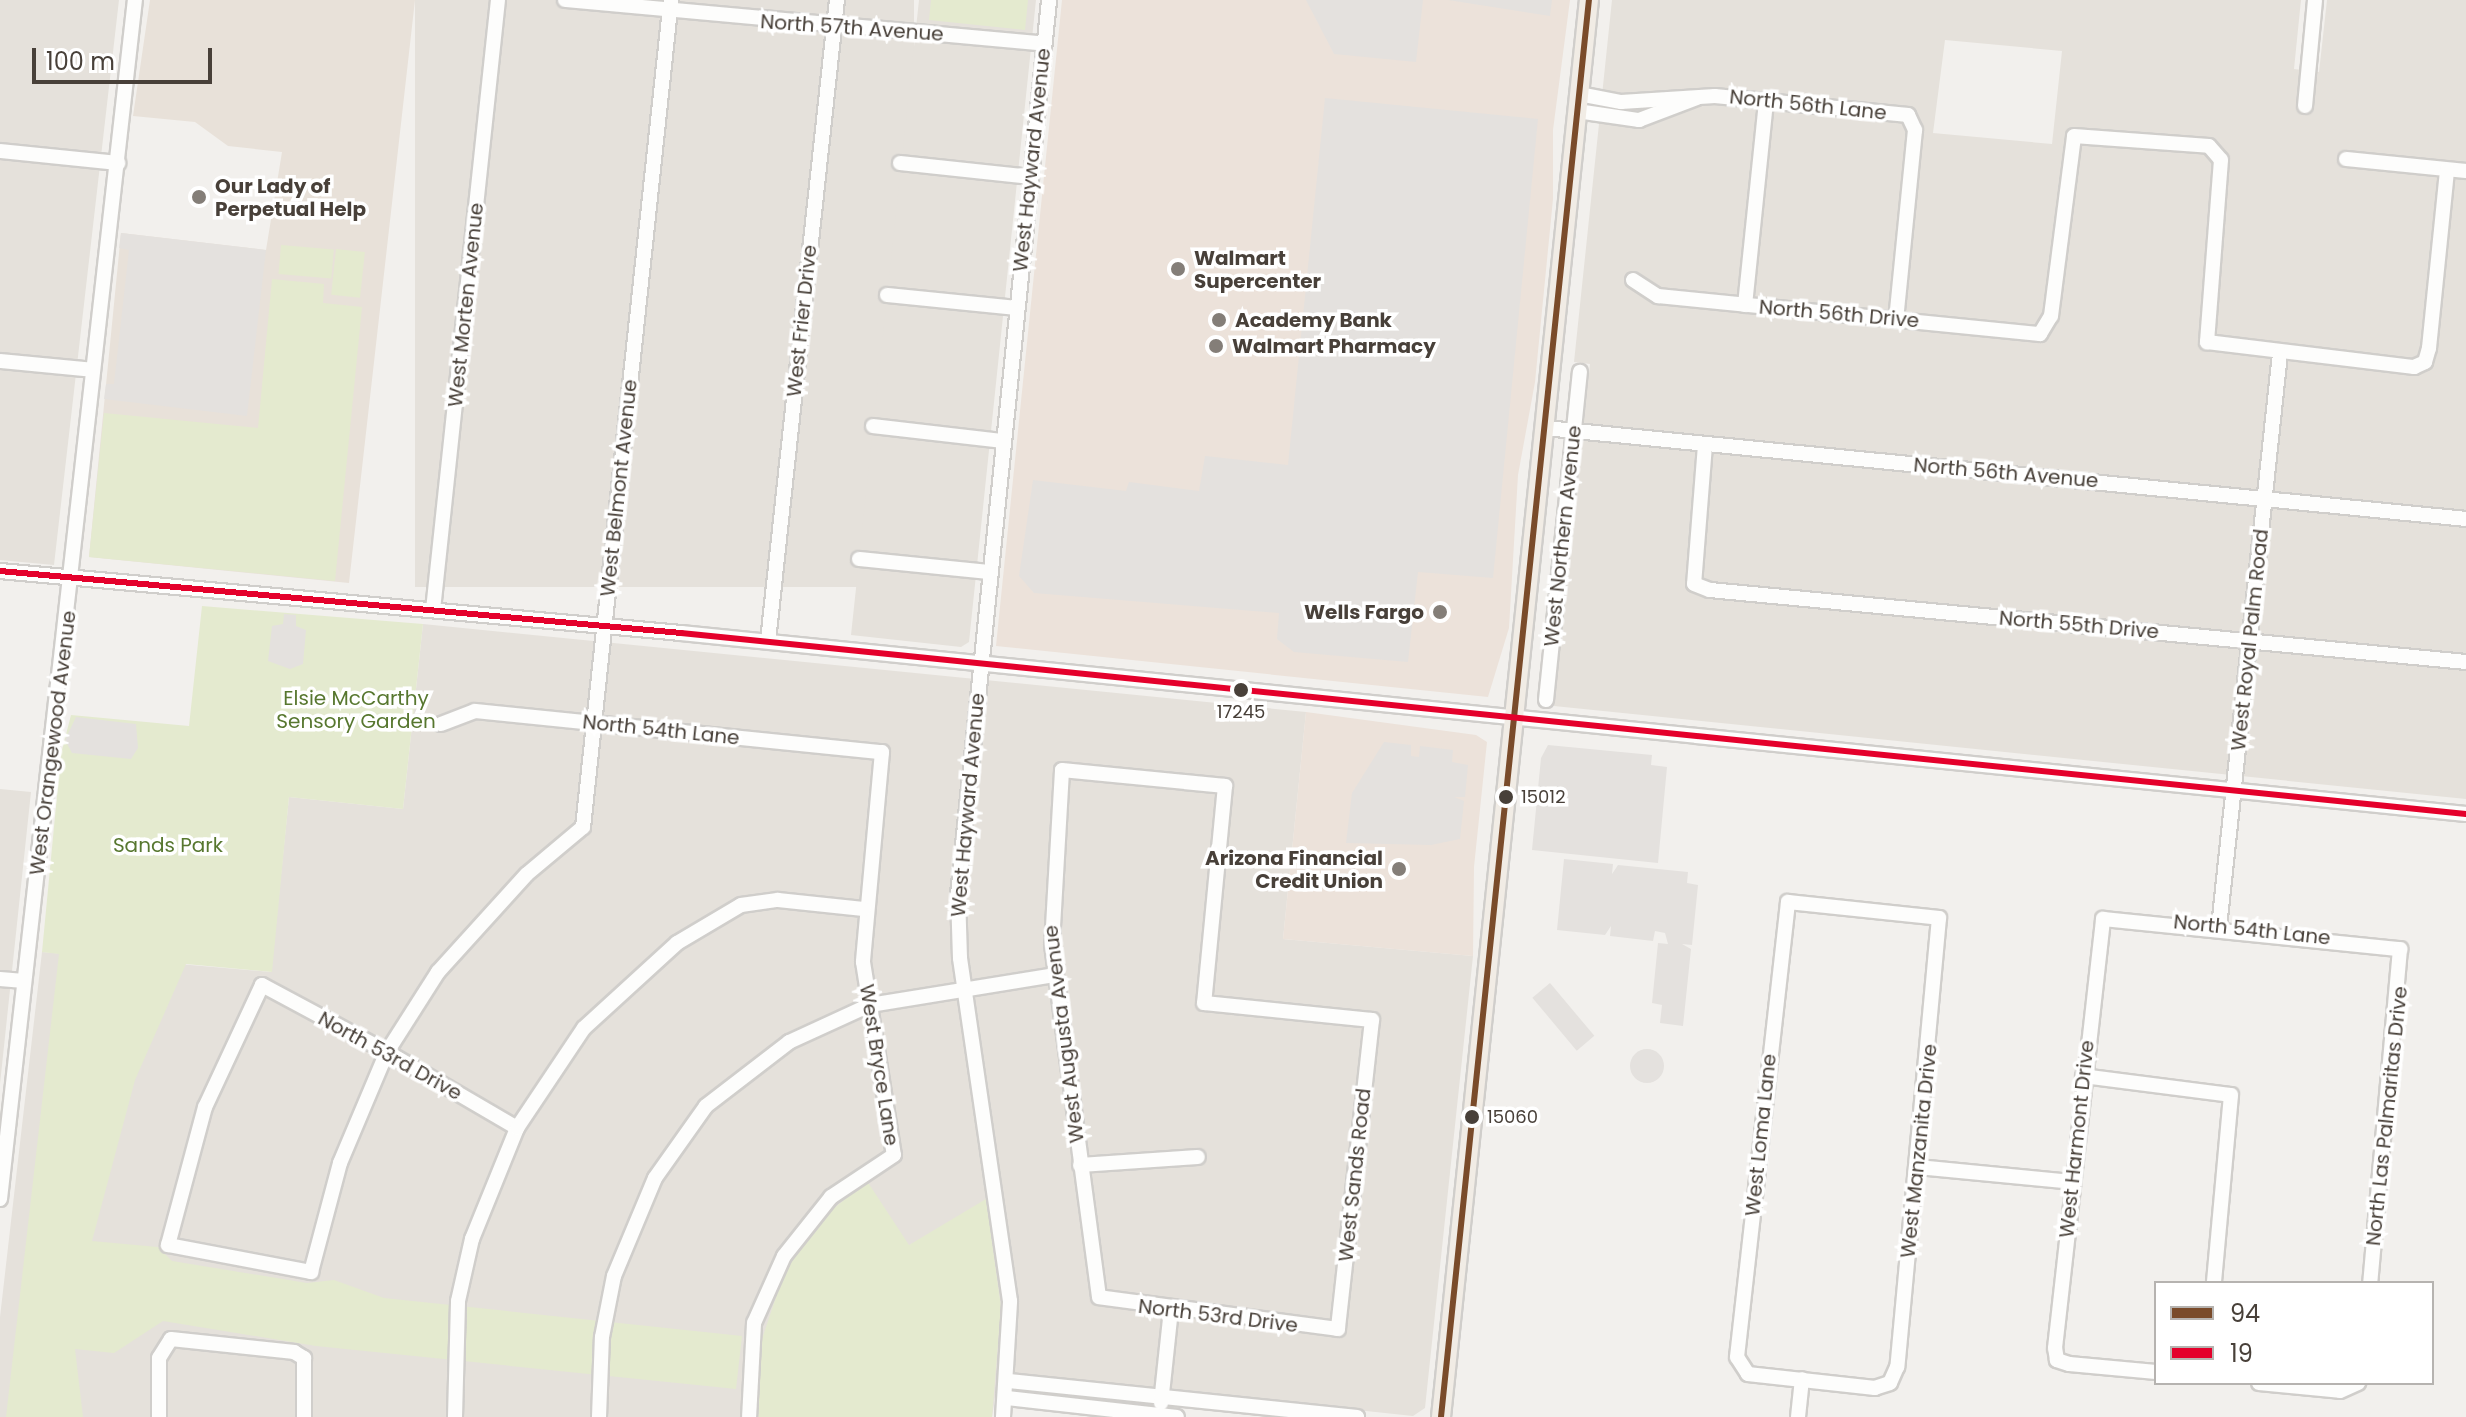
<!DOCTYPE html>
<style>
body{margin:0}
#map{position:relative;width:2466px;height:1417px;overflow:hidden;background:#f2f0ed;font-family:Poppins,sans-serif}
div>[style]{position:absolute}
[style*='--x']{left:calc(var(--x)*1px);top:calc(var(--y)*1px);width:calc(var(--w)*1px);rotate:calc(var(--a)*1deg)}
.residential>*{inset:0;background:#e5e1db;transform-origin:0 0}
.commercial>*{inset:0;background:#ece2da}
.education>*{inset:0;background:#e8e1d9}
.green>*{inset:0;background:#e4eacf;transform-origin:0 0}
.parking>*{inset:0;background:#e4e1de;transform-origin:0 0}
.round{border-radius:50%}
.roads{filter:drop-shadow(2px 0 #d0cecb) drop-shadow(-2px 0 #d0cecb) drop-shadow(0 2px #d0cecb) drop-shadow(0 -2px #d0cecb)}
.minor>*{height:14px;margin:-7px;padding:0 7px;transform-origin:7px;border-radius:7px;background:#fdfdfc}
.major>*{height:18px;margin:-9px;padding:0 9px;transform-origin:9px;border-radius:9px;background:#f1ece5}
.bus-1>*{height:6px;margin:-3px;padding:0 3px;transform-origin:3px;border-radius:3px;background:#7a4b2a}
.bus-2>*{height:6px;margin:-3px;padding:0 3px;transform-origin:3px;border-radius:3px;background:#e4002b}
.dots>*{width:22px;height:22px;translate:-50% -50%;box-sizing:border-box;border:4px solid #fff;border-radius:50%}
span{translate:-50% -50%;white-space:nowrap;text-align:center;line-height:1.15;-webkit-text-stroke:7px #fff;paint-order:stroke}
.bus-label{font-size:18px;color:#484039}
.left{translate:0 -50%;text-align:left}
.street-label{font-size:20px;color:#484039}
.poi-label{font-size:20px;color:#484039;font-weight:700}
.right{translate:-100% -50%;text-align:right}
.park-label{font-size:20px;color:#57772f}
.legend{position:absolute;left:2154px;top:1281px;width:280px;height:104px;box-sizing:border-box;background:#fff;border:2px solid #b6b3b0;margin:0;padding:10px 14px;list-style:none;font-size:24px;color:#484039}
.legend li{display:flex;align-items:center;gap:16px;height:40px}
.legend b{width:40px;border:2px solid #b6b3b0}
.scale{position:absolute;left:32px;top:48px;width:180px;height:36px;box-sizing:border-box;border:4px solid #484039;border-top:0;padding-left:10px;font-size:24px;line-height:28px;white-space:nowrap;color:#484039;-webkit-text-stroke:6px #fff;paint-order:stroke}
</style>
<div id="map">
<div class="residential">
<i style="clip-path:polygon(0 0,119px 0,54px 565px,0 560px)"></i>
<i style="left:415px;top:0;width:499px;height:587px"></i>
<i style="clip-path:polygon(919px 0,1036px 0,969px 642px,961px 647px,851px 635px)"></i>
<i style="clip-path:polygon(evenodd,1612px 0,2301px 0,2294px 69px,2319px 72px,2327px 0,2466px 0,2466px 799px,1554px 706px,1590px 364px,1574px 362px,1612px 0,1945px 40px,2062px 51px,2052px 144px,1933px 133px,1945px 40px)"></i>
<i style="clip-path:polygon(423px 624px,1306px 712px,1283px 939px,1473px 956px,1425px 1408px,1413px 1416px,999px 1372px,992px 1417px,0 1417px,0 1317px,42px 952px,271px 972px,289px 797px,403px 809px)"></i>
<i style="clip-path:polygon(0 789px,31px 792px,0 1084px)"></i>
</div>
<div class="commercial">
<i style="clip-path:polygon(1062px 0,1570px 0,1553px 130px,1553px 199px,1535px 382px,1518px 475px,1509px 628px,1488px 697px,996px 646px)"></i>
<i style="clip-path:polygon(1306px 712px,1476px 735px,1487px 742px,1474px 867px,1473px 956px,1283px 939px)"></i>
</div>
<div class="education">
<i style="clip-path:polygon(150px 0,415px 0,349px 583px,89px 557px,121px 233px,266px 250px,282px 152px,228px 146px,195px 122px,133px 116px)"></i>
</div>
<div class="green">
<i style="clip-path:polygon(931px 0,1028px 0,1025px 30px,929px 20px)"></i>
<i style="left:281px;top:245px;width:53px;height:29px;rotate:5deg"></i>
<i style="left:336px;top:249px;width:29px;height:46px;rotate:6deg"></i>
<i style="clip-path:polygon(272px 279px,324px 284px,323px 303px,362px 307px,335px 581px,89px 557px,104px 413px,258px 428px)"></i>
<i style="clip-path:polygon(202px 606px,423px 624px,403px 809px,289px 797px,272px 972px,186px 964px,135px 1080px,92px 1241px,158px 1247px,172px 1261px,307px 1283px,334px 1280px,384px 1298px,742px 1336px,736px 1389px,316px 1346px,163px 1321px,114px 1353px,75px 1349px,83px 1417px,6px 1417px,59px 954px,42px 952px,61px 754px,71px 715px,189px 726px)"></i>
<i style="clip-path:polygon(867px 1181px,909px 1245px,986px 1199px,1001px 1307px,992px 1417px,756px 1417px,758px 1351px,784px 1273px,821px 1219px)"></i>
</div>
<div class="parking">
<i style="clip-path:polygon(1306px 0,1423px 0,1416px 62px,1334px 54px)"></i>
<i style="clip-path:polygon(1448px 0,1552px 0,1550px 16px)"></i>
<i style="clip-path:polygon(1325px 98px,1538px 119px,1493px 578px,1418px 572px,1408px 662px,1294px 652px,1277px 639px,1279px 613px,1034px 593px,1019px 576px,1033px 480px,1126px 491px,1129px 482px,1199px 491px,1205px 456px,1288px 465px)"></i>
<i style="clip-path:polygon(121px 233px,266px 250px,247px 416px,104px 399px,106px 384px,114px 384px,129px 250px,119px 248px)"></i>
<i style="clip-path:polygon(284px 614px,296px 615px,296px 626px,306px 630px,303px 664px,290px 669px,268px 661px,272px 626px,283px 624px)"></i>
<i style="clip-path:polygon(76px 717px,136px 724px,138px 748px,131px 759px,72px 753px,65px 740px)"></i>
<i style="clip-path:polygon(1384px 742px,1411px 745px,1411px 756px,1419px 757px,1420px 746px,1453px 750px,1452px 762px,1468px 765px,1465px 797px,1454px 797px,1464px 801px,1460px 839px,1431px 845px,1346px 843px,1352px 793px)"></i>
<i style="clip-path:polygon(1548px 745px,1652px 755px,1651px 765px,1667px 767px,1658px 863px,1532px 850px,1541px 758px)"></i>
<i style="clip-path:polygon(1564px 859px,1613px 864px,1612px 874px,1618px 865px,1688px 872px,1687px 883px,1698px 885px,1692px 945px,1682px 944px,1691px 949px,1683px 1026px,1660px 1023px,1662px 1005px,1652px 1003px,1658px 943px,1668px 944px,1665px 933px,1655px 931px,1653px 941px,1610px 936px,1611px 926px,1605px 935px,1557px 930px)"></i>
<i style="left:1550px;top:983px;width:69px;height:23px;rotate:50deg"></i>
<i class="round" style="left:1630px;top:1049px;width:34px;height:34px"></i>
</div>
<div class="roads">
<div class="minor">
<i style="--x:565;--y:0;--w:481;--a:5.2"></i>
<i style="--x:1579;--y:94;--w:43;--a:10.8"></i>
<i style="--x:1621;--y:102;--w:94;--a:-3.7"></i>
<i style="--x:1715;--y:96;--w:194;--a:5.6"></i>
<i style="--x:1908;--y:115;--w:17;--a:65"></i>
<i style="--x:1915;--y:130;--w:190;--a:95.7"></i>
<i style="--x:2305;--y:106;--w:106;--a:-84.6"></i>
<i style="--x:1577;--y:111;--w:63;--a:8.3"></i>
<i style="--x:1639;--y:120;--w:62;--a:-20.8"></i>
<i style="--x:0;--y:151;--w:119;--a:5.8"></i>
<i style="--x:2346;--y:159;--w:121;--a:5.7"></i>
<i style="--x:900;--y:163;--w:132;--a:6.1"></i>
<i style="--x:1633;--y:280;--w:30;--a:33"></i>
<i style="--x:1658;--y:296;--w:384;--a:5.7"></i>
<i style="--x:2040;--y:334;--w:21;--a:-59"></i>
<i style="--x:2051;--y:316;--w:181;--a:-82.7"></i>
<i style="--x:2074;--y:136;--w:135;--a:4.2"></i>
<i style="--x:2209;--y:146;--w:18;--a:49"></i>
<i style="--x:2221;--y:160;--w:183;--a:94.4"></i>
<i style="--x:2207;--y:342;--w:209;--a:6.9"></i>
<i style="--x:2414;--y:367;--w:12;--a:-24"></i>
<i style="--x:2425;--y:362;--w:15;--a:-74"></i>
<i style="--x:2429;--y:348;--w:179;--a:-84.2"></i>
<i style="--x:887;--y:295;--w:131;--a:5.7"></i>
<i style="--x:1745;--y:305;--w:205;--a:-84.1"></i>
<i style="--x:0;--y:361;--w:93;--a:5.5"></i>
<i style="--x:873;--y:426;--w:131;--a:6.6"></i>
<i style="--x:1545;--y:428;--w:925;--a:5.64"></i>
<i style="--x:1705;--y:445;--w:139;--a:94.5"></i>
<i style="--x:1694;--y:584;--w:17;--a:21"></i>
<i style="--x:1710;--y:590;--w:759;--a:5.44"></i>
<i style="--x:859;--y:559;--w:131;--a:5.7"></i>
<i style="--x:0;--y:571;--w:684;--a:5.2"></i>
<i style="--x:681;--y:633;--w:1794;--a:5.79"></i>
<i style="--x:433;--y:610;--w:613;--a:-83.92"></i>
<i style="--x:768;--y:641;--w:645;--a:-83.86"></i>
<i style="--x:1546;--y:700;--w:330;--a:-84.1"></i>
<i style="--x:441;--y:724;--w:36;--a:-21"></i>
<i style="--x:475;--y:711;--w:409;--a:5.8"></i>
<i style="--x:882;--y:752;--w:211;--a:95.2"></i>
<i style="--x:863;--y:962;--w:195;--a:80.9"></i>
<i style="--x:894;--y:1155;--w:76;--a:146.3"></i>
<i style="--x:831;--y:1197;--w:75;--a:128.5"></i>
<i style="--x:784;--y:1256;--w:73;--a:114.1"></i>
<i style="--x:754;--y:1323;--w:94;--a:93"></i>
<i style="--x:1062;--y:770;--w:164;--a:5.6"></i>
<i style="--x:1225;--y:786;--w:218;--a:95.5"></i>
<i style="--x:1204;--y:1003;--w:169;--a:5.8"></i>
<i style="--x:1372;--y:1020;--w:311;--a:96.3"></i>
<i style="--x:1338;--y:1329;--w:241;--a:-172.4"></i>
<i style="--x:1099;--y:1297;--w:356;--a:-97.6"></i>
<i style="--x:1052;--y:944;--w:174;--a:-86.7"></i>
<i style="--x:1788;--y:902;--w:152;--a:6"></i>
<i style="--x:1939;--y:918;--w:451;--a:95.3"></i>
<i style="--x:1897;--y:1367;--w:17;--a:114"></i>
<i style="--x:1890;--y:1383;--w:16;--a:162"></i>
<i style="--x:1875;--y:1388;--w:128;--a:-173.7"></i>
<i style="--x:1748;--y:1374;--w:20;--a:-123"></i>
<i style="--x:1737;--y:1357;--w:458;--a:-83.6"></i>
<i style="--x:2219;--y:927;--w:577;--a:-83.93"></i>
<i style="--x:0;--y:979;--w:24;--a:5"></i>
<i style="--x:2083;--y:1076;--w:149;--a:7.3"></i>
<i style="--x:2231;--y:1095;--w:189;--a:95.2"></i>
<i style="--x:517;--y:1128;--w:151;--a:-149.7"></i>
<i style="--x:387;--y:1052;--w:142;--a:-151.8"></i>
<i style="--x:262;--y:985;--w:135;--a:115"></i>
<i style="--x:205;--y:1107;--w:143;--a:105"></i>
<i style="--x:168;--y:1245;--w:146;--a:10.7"></i>
<i style="--x:311;--y:1272;--w:113;--a:-75.1"></i>
<i style="--x:340;--y:1163;--w:121;--a:-67.1"></i>
<i style="--x:387;--y:1052;--w:95;--a:-57.5"></i>
<i style="--x:438;--y:972;--w:132;--a:-47.8"></i>
<i style="--x:527;--y:874;--w:73;--a:-40"></i>
<i style="--x:583;--y:827;--w:832;--a:-83.93"></i>
<i style="--x:1080;--y:1165;--w:118;--a:-3.9"></i>
<i style="--x:1917;--y:1167;--w:156;--a:5.5"></i>
<i style="--x:0;--y:1199;--w:1207;--a:-83.58"></i>
<i style="--x:2156;--y:1372;--w:87;--a:-174.7"></i>
<i style="--x:2069;--y:1364;--w:13;--a:-162"></i>
<i style="--x:2057;--y:1360;--w:12;--a:-99"></i>
<i style="--x:2055;--y:1348;--w:432;--a:-83.6"></i>
<i style="--x:2103;--y:919;--w:299;--a:5.8"></i>
<i style="--x:2400;--y:949;--w:335;--a:95.1"></i>
<i style="--x:1009;--y:1381;--w:350;--a:5.9"></i>
<i style="--x:2259;--y:1383;--w:81;--a:5.6"></i>
<i style="--x:2340;--y:1391;--w:20;--a:-24"></i>
<i style="--x:1007;--y:1398;--w:171;--a:6.4"></i>
<i style="--x:1161;--y:1403;--w:94;--a:-83.9"></i>
<i style="--x:159;--y:1417;--w:59;--a:-90"></i>
<i style="--x:159;--y:1358;--w:22;--a:-58"></i>
<i style="--x:171;--y:1339;--w:124;--a:6"></i>
<i style="--x:294;--y:1352;--w:12;--a:31"></i>
<i style="--x:304;--y:1358;--w:59;--a:90"></i>
<i style="--x:455;--y:1417;--w:116;--a:-88.5"></i>
<i style="--x:458;--y:1301;--w:64;--a:-77.3"></i>
<i style="--x:472;--y:1239;--w:120;--a:-67.9"></i>
<i style="--x:517;--y:1128;--w:120;--a:-56.2"></i>
<i style="--x:584;--y:1028;--w:126;--a:-42.4"></i>
<i style="--x:677;--y:943;--w:74;--a:-30.7"></i>
<i style="--x:741;--y:905;--w:37;--a:-8"></i>
<i style="--x:778;--y:900;--w:86;--a:6"></i>
<i style="--x:599;--y:1417;--w:80;--a:-87.9"></i>
<i style="--x:602;--y:1337;--w:62;--a:-78.9"></i>
<i style="--x:614;--y:1276;--w:106;--a:-67.3"></i>
<i style="--x:655;--y:1178;--w:88;--a:-54.7"></i>
<i style="--x:706;--y:1106;--w:105;--a:-37.6"></i>
<i style="--x:789;--y:1042;--w:89;--a:-24.6"></i>
<i style="--x:870;--y:1005;--w:188;--a:-9.2"></i>
<i style="--x:1003;--y:1417;--w:116;--a:-86.5"></i>
<i style="--x:1010;--y:1301;--w:347;--a:-98.3"></i>
<i style="--x:960;--y:958;--w:63;--a:-91.8"></i>
<i style="--x:958;--y:895;--w:900;--a:-84.19"></i>
<i style="--x:1798;--y:1417;--w:38;--a:-84"></i>
</div>
<div class="major">
<i style="--x:1441;--y:1417;--w:1425;--a:-84.04"></i>
</div>
</div>
<div class="bus-1">
<i style="--x:1441;--y:1417;--w:1425;--a:-84.04"></i>
</div>
<div class="bus-2">
<i style="--x:0;--y:571;--w:684;--a:5.2"></i>
<i style="--x:681;--y:633;--w:1794;--a:5.79"></i>
</div>
<div class="dots">
<i style="left:199px;top:197px;background:#847e78"></i>
<i style="left:1178px;top:269px;background:#847e78"></i>
<i style="left:1219px;top:320px;background:#847e78"></i>
<i style="left:1216px;top:346px;background:#847e78"></i>
<i style="left:1440px;top:612px;background:#847e78"></i>
<i style="left:1241px;top:690px;background:#484039"></i>
<i style="left:1506px;top:797px;background:#484039"></i>
<i style="left:1399px;top:869px;background:#847e78"></i>
<i style="left:1472px;top:1117px;background:#484039"></i>
</div>
<div class="bus-label">
<span style="left:1241px;top:712px">17245</span>
<span class="left" style="left:1521px;top:797px">15012</span>
<span class="left" style="left:1487px;top:1117px">15060</span>
</div>
<div class="street-label">
<span style="left:852px;top:28px;rotate:4deg">North 57th Avenue</span>
<span style="left:1808px;top:105px;rotate:6deg">North 56th Lane</span>
<span style="left:1032px;top:160px;rotate:-84deg">West Hayward Avenue</span>
<span style="left:466px;top:305px;rotate:-84deg">West Morten Avenue</span>
<span style="left:1839px;top:314px;rotate:5deg">North 56th Drive</span>
<span style="left:802px;top:321px;rotate:-84deg">West Frier Drive</span>
<span style="left:2006px;top:473px;rotate:5deg">North 56th Avenue</span>
<span style="left:619px;top:488px;rotate:-84deg">West Belmont Avenue</span>
<span style="left:1563px;top:536px;rotate:-84deg">West Northern Avenue</span>
<span style="left:2079px;top:625px;rotate:5deg">North 55th Drive</span>
<span style="left:2250px;top:640px;rotate:-84deg">West Royal Palm Road</span>
<span style="left:661px;top:730px;rotate:6deg">North 54th Lane</span>
<span style="left:53px;top:743px;rotate:-83deg">West Orangewood Avenue</span>
<span style="left:968px;top:805px;rotate:-85deg">West Hayward Avenue</span>
<span style="left:2252px;top:930px;rotate:6deg">North 54th Lane</span>
<span style="left:1064px;top:1034px;rotate:-97deg">West Augusta Avenue</span>
<span style="left:390px;top:1056px;rotate:29deg">North 53rd Drive</span>
<span style="left:879px;top:1065px;rotate:81deg">West Bryce Lane</span>
<span style="left:2387px;top:1116px;rotate:-84deg">North Las Palmaritas Drive</span>
<span style="left:1761px;top:1135px;rotate:-84deg">West Loma Lane</span>
<span style="left:2077px;top:1139px;rotate:-84deg">West Harmont Drive</span>
<span style="left:1919px;top:1151px;rotate:-84deg">West Manzanita Drive</span>
<span style="left:1355px;top:1175px;rotate:-84deg">West Sands Road</span>
<span style="left:1218px;top:1316px;rotate:7deg">North 53rd Drive</span>
</div>
<div class="poi-label">
<span class="left" style="left:215px;top:198px">Our Lady of<br>Perpetual Help</span>
<span class="left" style="left:1194px;top:270px">Walmart<br>Supercenter</span>
<span class="left" style="left:1235px;top:320px">Academy Bank</span>
<span class="left" style="left:1232px;top:346px">Walmart Pharmacy</span>
<span class="right" style="left:1424px;top:612px">Wells Fargo</span>
<span class="right" style="left:1383px;top:870px">Arizona Financial<br>Credit Union</span>
</div>
<div class="park-label">
<span style="left:356px;top:710px">Elsie McCarthy<br>Sensory Garden</span>
<span style="left:168px;top:845px">Sands Park</span>
</div>
<ul class="legend">
<li><b style="height:10px;background:#7a4b2a"></b>94</li>
<li><b style="height:10px;background:#e4002b"></b>19</li>
</ul>
<div class="scale">100 m</div>
</div>
